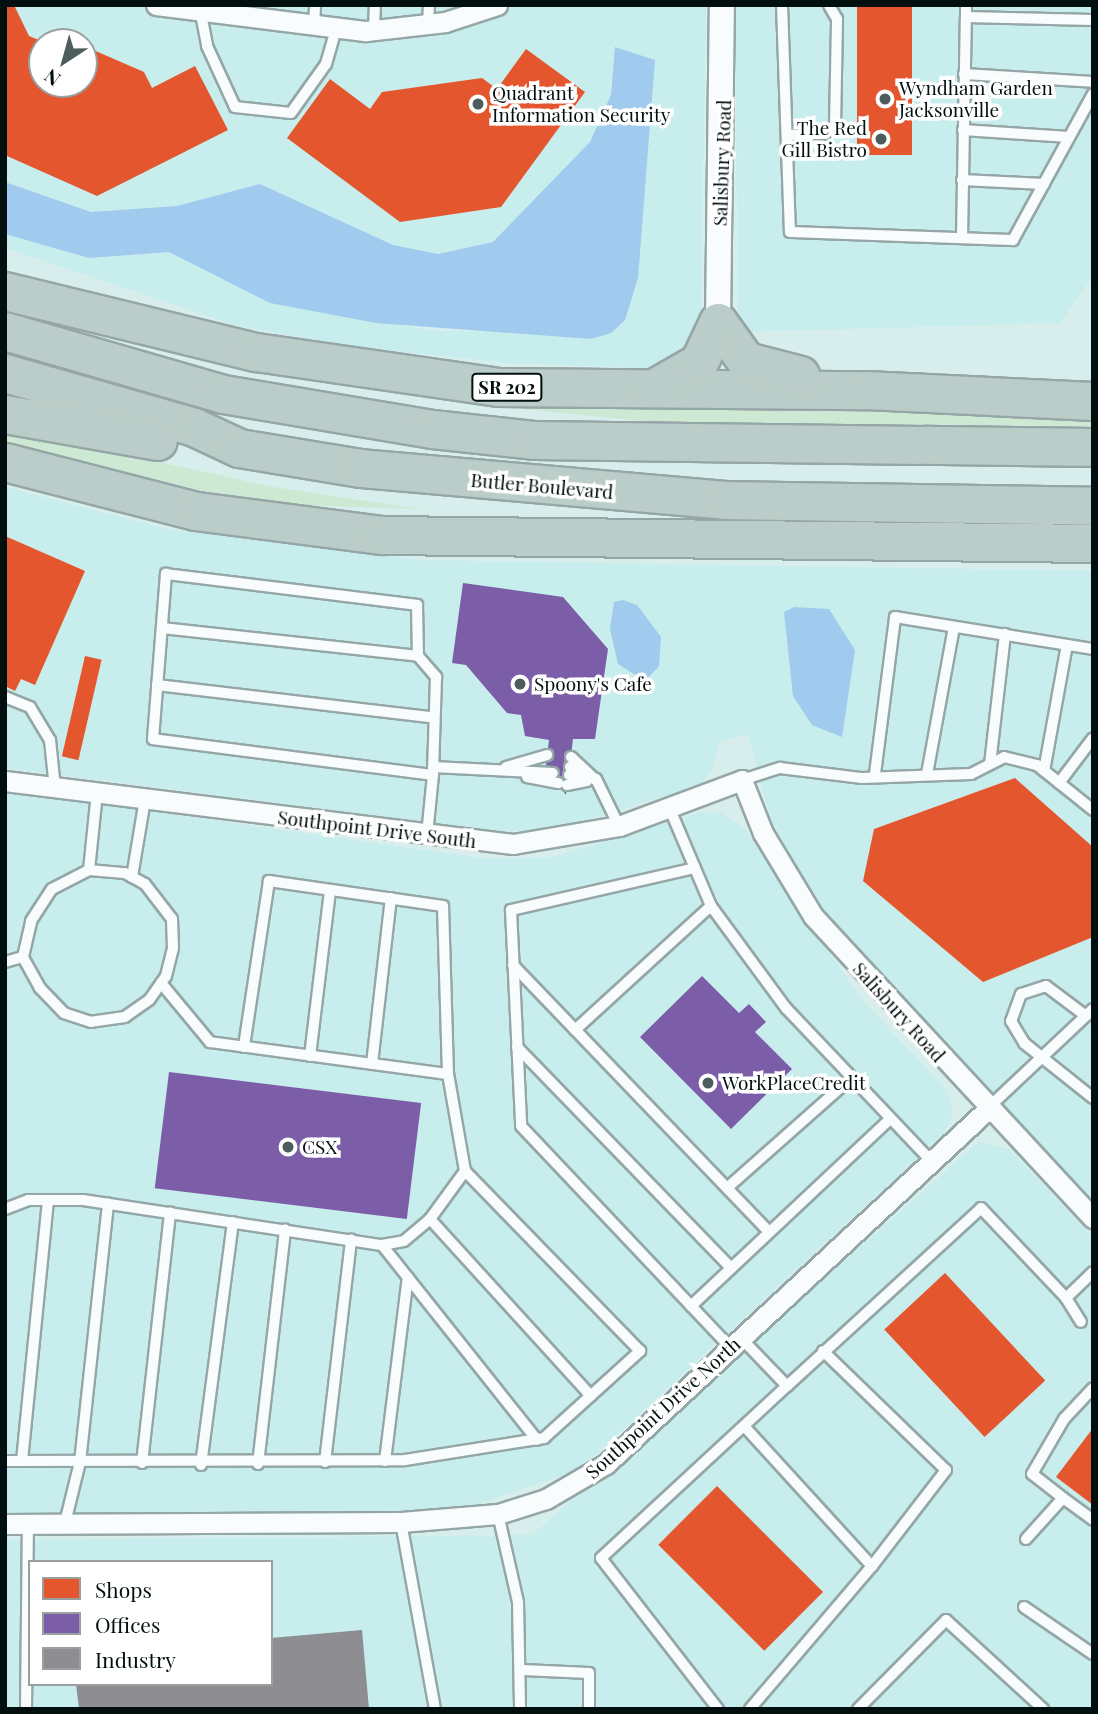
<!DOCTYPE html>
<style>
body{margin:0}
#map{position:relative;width:1098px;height:1714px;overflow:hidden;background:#d7eeed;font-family:"Playfair Display",serif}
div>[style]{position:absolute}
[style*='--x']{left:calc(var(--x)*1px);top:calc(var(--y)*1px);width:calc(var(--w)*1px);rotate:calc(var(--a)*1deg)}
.built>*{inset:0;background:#c7edec}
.green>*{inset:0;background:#cde8d3}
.water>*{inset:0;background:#a0caee}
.shops>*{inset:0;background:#e4572e;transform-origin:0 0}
.offices>*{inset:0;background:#7b5ea7;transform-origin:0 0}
.industry>*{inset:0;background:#8d8d92}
.roads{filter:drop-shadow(2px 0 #95a6a6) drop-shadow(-2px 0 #95a6a6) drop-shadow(0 2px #95a6a6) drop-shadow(0 -2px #95a6a6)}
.service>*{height:10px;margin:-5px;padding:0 5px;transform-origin:5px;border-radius:5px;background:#f9fcfc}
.minor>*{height:19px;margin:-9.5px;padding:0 9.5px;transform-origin:9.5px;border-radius:9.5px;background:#f9fcfc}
.tertiary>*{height:24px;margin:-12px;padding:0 12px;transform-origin:12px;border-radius:12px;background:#f9fcfc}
.motorway>*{height:37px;margin:-18.5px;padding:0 18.5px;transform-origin:18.5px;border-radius:18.5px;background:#bbcdc8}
.dots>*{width:19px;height:19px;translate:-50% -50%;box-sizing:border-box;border:4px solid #fff;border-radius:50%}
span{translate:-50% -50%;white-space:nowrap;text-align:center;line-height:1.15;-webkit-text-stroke:7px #fff;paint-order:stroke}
.shield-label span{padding:2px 5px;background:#fff;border:2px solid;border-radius:5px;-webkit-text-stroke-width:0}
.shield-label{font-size:18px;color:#020f0f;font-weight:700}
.poi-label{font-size:19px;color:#020f0f}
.left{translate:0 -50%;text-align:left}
.right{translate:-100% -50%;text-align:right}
.street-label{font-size:19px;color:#020f0f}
.frame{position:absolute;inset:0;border:7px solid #020f0f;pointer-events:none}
.legend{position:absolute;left:28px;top:1560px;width:245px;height:126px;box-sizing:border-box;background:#fff;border:2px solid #9a9f9f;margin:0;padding:9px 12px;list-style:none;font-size:21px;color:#020f0f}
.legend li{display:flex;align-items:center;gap:14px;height:35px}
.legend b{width:35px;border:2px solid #9a9f9f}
.north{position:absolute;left:28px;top:28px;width:70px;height:70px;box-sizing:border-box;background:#fff;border:2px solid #9a9f9f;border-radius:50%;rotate:216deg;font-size:19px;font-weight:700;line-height:28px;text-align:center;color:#020f0f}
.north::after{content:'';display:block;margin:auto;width:24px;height:32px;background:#4d5d5d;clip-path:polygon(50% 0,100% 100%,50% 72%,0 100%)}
</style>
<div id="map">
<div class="built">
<i style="clip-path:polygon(evenodd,5px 5px,706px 5px,700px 346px,667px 369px,508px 363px,357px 347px,238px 326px,5px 248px,5px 234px,89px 258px,169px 252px,270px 303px,436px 331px,546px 331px,591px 339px,625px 320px,638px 278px,610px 76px,611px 95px,590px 142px,512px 229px,493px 242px,438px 254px,393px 245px,260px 184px,177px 206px,91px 212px,5px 182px,5px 5px,42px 42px,84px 42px,84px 84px,42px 84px,42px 42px)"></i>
<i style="clip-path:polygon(735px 5px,1093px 5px,1093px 276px,1060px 323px,738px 332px)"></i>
<i style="clip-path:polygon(5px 487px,167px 529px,418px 560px,1093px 571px,1093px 1205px,887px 991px,816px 904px,770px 817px,748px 735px,718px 742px,713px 770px,699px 786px,555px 829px,507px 832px,5px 768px)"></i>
<i style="clip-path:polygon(5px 791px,489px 859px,553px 857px,700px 812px,721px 813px,744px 828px,862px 1000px,947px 1091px,953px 1112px,944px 1133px,579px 1470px,460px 1510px,5px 1515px)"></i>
<i style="clip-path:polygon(evenodd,979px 1142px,1010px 1150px,1093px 1238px,1093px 1709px,5px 1709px,5px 1540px,532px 1535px,979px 1142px,30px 1562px,271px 1562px,271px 1684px,30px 1684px,30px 1562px)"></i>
</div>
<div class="green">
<i style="clip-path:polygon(524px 402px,1070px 413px,1093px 415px,1093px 426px,651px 422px,523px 409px)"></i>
<i style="clip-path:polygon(5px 428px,273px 487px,419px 509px,301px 505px,204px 491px,39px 451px,5px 440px)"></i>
</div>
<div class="water">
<i style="clip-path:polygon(615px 47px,655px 60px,638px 278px,625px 320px,611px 333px,591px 339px,376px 323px,270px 303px,169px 252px,89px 258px,5px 234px,5px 182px,91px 212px,177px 206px,260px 184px,393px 245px,438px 254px,493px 242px,590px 142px,611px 95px)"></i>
<i style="clip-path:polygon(623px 600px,637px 605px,661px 637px,659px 666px,645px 681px,618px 664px,610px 629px,614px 602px)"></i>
<i style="clip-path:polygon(794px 607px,829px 609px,855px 650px,842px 737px,812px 725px,793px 696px,784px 612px)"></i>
</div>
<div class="shops">
<i style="clip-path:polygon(5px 5px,14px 5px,29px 36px,39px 40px,54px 32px,75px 42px,42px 42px,42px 84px,84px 84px,84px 46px,144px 72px,152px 88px,195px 66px,228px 130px,97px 196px,7px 156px)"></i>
<i style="left:857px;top:5px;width:55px;height:150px"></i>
<i style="clip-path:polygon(526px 49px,585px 92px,501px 207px,400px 222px,287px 138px,330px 79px,370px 109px,382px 92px,482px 78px,497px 89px)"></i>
<i style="clip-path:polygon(5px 536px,85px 571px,35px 685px,21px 679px,15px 691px,5px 686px)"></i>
<i style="left:85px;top:656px;width:17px;height:103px;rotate:13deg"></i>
<i style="clip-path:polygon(1015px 778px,1093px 847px,1093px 937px,983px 982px,863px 881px,874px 829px)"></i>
<i style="left:945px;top:1273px;width:147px;height:83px;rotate:47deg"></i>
<i style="clip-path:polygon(1093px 1428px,1093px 1505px,1056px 1477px)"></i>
<i style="left:717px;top:1486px;width:150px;height:83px;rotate:45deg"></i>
</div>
<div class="offices">
<i style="clip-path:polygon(463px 583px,563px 597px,608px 649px,595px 739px,573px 739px,566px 795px,546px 765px,549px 740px,525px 736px,521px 715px,507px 713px,466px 665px,452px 663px)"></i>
<i style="clip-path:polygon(702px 976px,739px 1013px,749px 1004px,766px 1022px,755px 1032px,792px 1069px,731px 1129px,640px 1037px)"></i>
<i style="left:169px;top:1072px;width:254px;height:117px;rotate:7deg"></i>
</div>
<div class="industry">
<i style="clip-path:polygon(362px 1630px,369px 1709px,79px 1709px,76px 1684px,271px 1684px,271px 1638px)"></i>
</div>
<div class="roads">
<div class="service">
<i style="--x:782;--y:5;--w:227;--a:88"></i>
<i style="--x:790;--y:232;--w:223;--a:2.1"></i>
<i style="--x:1013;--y:240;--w:166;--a:-61.3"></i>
<i style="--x:966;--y:5;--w:12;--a:90"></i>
<i style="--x:966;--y:17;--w:127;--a:1.4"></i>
<i style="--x:201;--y:14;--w:33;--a:79"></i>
<i style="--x:207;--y:46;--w:67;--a:65.3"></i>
<i style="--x:235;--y:107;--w:56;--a:6.1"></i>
<i style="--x:291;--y:113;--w:60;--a:-54.5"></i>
<i style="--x:326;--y:64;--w:37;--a:-74"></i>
<i style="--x:428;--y:24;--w:19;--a:-87"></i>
<i style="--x:314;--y:26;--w:21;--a:-87"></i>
<i style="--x:374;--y:30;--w:25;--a:-88"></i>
<i style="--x:964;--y:74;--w:129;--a:3.5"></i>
<i style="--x:963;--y:130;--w:106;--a:3.8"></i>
<i style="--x:787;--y:135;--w:38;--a:-2"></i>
<i style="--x:825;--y:134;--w:13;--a:-39"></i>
<i style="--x:835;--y:126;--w:107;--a:-88.9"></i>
<i style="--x:837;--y:19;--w:16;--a:-120"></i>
<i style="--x:962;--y:180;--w:82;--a:2.8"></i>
<i style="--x:962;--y:238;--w:221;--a:-89"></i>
<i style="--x:162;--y:628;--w:258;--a:6.2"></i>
<i style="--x:157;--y:685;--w:276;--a:6.7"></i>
<i style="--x:5;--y:697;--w:27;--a:22"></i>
<i style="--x:30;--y:707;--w:39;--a:59"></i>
<i style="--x:50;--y:740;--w:48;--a:84.1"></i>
<i style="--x:571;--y:757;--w:33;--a:43"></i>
<i style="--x:990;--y:764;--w:131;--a:-83.4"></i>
<i style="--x:433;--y:767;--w:120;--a:2.9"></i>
<i style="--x:506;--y:767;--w:43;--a:-16.3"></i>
<i style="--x:570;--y:767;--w:17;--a:24"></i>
<i style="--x:1044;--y:771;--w:128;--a:-79.7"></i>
<i style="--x:875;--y:774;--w:158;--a:-82.7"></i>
<i style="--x:895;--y:617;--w:201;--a:9.2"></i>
<i style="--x:927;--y:774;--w:149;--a:-79.6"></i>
<i style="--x:569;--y:775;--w:27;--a:8"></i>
<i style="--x:596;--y:779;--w:52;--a:63.9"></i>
<i style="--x:527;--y:777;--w:32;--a:11"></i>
<i style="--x:742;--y:780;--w:40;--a:-18"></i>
<i style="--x:780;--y:768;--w:83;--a:7"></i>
<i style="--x:862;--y:778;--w:109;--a:-2.1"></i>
<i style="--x:971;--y:774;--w:37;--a:-27"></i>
<i style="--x:1004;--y:757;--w:34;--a:14"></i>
<i style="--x:1037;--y:765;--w:72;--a:38.8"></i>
<i style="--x:1059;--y:783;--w:56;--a:-52.9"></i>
<i style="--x:567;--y:785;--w:20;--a:-11"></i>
<i style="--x:669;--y:807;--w:108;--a:67"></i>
<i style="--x:711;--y:906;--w:127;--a:53.7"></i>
<i style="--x:786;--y:1008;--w:211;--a:46.5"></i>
<i style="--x:427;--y:835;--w:60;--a:-84.3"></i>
<i style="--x:433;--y:775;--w:282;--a:-172.7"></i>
<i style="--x:153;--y:739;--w:166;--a:-85.5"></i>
<i style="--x:166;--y:574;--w:253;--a:7"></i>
<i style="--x:417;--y:605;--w:51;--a:88.9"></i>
<i style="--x:418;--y:656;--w:28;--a:49"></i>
<i style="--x:436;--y:677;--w:98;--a:91.8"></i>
<i style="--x:695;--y:868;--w:189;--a:167.1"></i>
<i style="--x:511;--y:910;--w:216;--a:87.3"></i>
<i style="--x:521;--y:1126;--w:306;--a:46.6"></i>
<i style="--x:89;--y:870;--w:36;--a:5"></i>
<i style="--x:125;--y:873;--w:23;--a:29"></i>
<i style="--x:145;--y:884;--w:44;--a:52.4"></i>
<i style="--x:172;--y:919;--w:29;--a:88"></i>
<i style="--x:173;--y:948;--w:29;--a:104"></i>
<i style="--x:166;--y:976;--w:29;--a:125"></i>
<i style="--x:149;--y:1000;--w:29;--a:145"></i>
<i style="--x:125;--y:1017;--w:34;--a:172"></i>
<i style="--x:91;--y:1022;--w:28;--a:-162"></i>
<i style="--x:64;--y:1013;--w:35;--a:-134"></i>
<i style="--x:40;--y:988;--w:35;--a:-119"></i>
<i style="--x:23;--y:957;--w:37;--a:-77"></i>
<i style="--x:31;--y:921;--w:38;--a:-57"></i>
<i style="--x:52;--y:889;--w:42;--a:-27.2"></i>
<i style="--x:89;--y:870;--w:77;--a:-84.1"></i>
<i style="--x:132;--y:877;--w:79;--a:-80.5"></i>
<i style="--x:5;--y:962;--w:19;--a:-16"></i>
<i style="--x:513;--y:965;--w:370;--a:46.2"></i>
<i style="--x:161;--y:983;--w:77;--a:50.3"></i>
<i style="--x:210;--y:1042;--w:240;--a:7.7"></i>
<i style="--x:448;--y:1074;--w:168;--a:-91.7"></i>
<i style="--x:443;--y:906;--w:176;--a:-171.8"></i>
<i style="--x:269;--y:881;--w:168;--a:98.6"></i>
<i style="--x:1086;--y:1016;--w:50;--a:-143.1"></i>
<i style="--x:1046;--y:986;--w:26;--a:162"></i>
<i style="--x:1021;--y:994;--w:29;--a:110"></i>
<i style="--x:1011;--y:1021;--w:26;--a:59"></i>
<i style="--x:1024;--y:1043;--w:88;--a:38.6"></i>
<i style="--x:575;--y:1030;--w:184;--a:-42.4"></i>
<i style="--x:517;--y:1047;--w:308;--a:45.9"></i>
<i style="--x:310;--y:1056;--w:167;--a:-83.1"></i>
<i style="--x:372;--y:1064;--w:167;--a:-83.5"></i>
<i style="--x:988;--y:1108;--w:144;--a:-43.3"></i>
<i style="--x:727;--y:1188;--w:164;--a:-41.5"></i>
<i style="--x:5;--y:1209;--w:25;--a:-21"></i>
<i style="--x:28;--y:1200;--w:55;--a:0"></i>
<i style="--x:83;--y:1200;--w:302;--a:8.6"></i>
<i style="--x:382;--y:1245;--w:22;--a:-10"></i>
<i style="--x:404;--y:1241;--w:34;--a:-40"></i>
<i style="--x:430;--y:1219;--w:59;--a:-53.9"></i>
<i style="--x:430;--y:1219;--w:239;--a:47.7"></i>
<i style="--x:382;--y:1245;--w:249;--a:51.5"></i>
<i style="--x:1066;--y:1298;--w:28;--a:58"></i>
<i style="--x:691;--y:1306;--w:270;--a:-43.2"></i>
<i style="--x:823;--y:1351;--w:171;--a:44.1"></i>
<i style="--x:946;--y:1470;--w:121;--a:127.6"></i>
<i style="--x:787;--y:1386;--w:263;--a:-42.5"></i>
<i style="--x:981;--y:1208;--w:124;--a:46.6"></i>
<i style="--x:1066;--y:1298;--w:37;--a:-44"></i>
<i style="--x:744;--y:1426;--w:190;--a:47.6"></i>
<i style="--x:872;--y:1566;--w:188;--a:130.5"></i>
<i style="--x:5;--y:1461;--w:400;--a:-0.1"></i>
<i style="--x:405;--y:1460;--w:141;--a:-9"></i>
<i style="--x:544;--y:1438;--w:130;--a:-42.2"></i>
<i style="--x:640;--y:1351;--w:251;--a:-134.2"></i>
<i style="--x:465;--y:1171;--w:98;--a:-99.9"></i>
<i style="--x:22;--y:1461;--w:262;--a:-84.3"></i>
<i style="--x:385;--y:1461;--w:185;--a:-82.9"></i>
<i style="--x:325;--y:1462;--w:224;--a:-83.3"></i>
<i style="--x:142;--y:1463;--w:252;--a:-83.6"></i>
<i style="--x:258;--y:1464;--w:236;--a:-83.4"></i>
<i style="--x:201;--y:1465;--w:245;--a:-82.5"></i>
<i style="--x:1063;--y:1498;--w:37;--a:36"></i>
<i style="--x:498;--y:1514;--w:90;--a:77.2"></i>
<i style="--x:518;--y:1602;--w:107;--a:88.9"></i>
<i style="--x:401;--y:1522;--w:190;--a:79.7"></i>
<i style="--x:65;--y:1523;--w:63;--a:-76.2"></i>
<i style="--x:80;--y:1462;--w:260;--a:-83.8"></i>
<i style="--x:1026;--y:1539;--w:55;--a:-47.9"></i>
<i style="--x:1063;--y:1498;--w:39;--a:-142"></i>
<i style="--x:1032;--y:1474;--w:64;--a:-59.8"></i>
<i style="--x:1064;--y:1419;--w:42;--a:-46.9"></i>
<i style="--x:1024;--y:1607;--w:83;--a:34.3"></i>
<i style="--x:523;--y:1670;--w:66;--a:2.6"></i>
<i style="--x:589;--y:1673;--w:36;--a:90"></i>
<i style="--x:26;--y:1709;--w:185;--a:-89.4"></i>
<i style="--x:718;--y:1709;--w:191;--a:-127.8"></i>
<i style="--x:601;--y:1558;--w:253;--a:-42.8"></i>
<i style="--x:787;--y:1386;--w:66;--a:-133.8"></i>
<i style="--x:858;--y:1709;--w:125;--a:-45.3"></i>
<i style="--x:946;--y:1620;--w:132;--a:42.5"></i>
</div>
<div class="minor">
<i style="--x:156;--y:5;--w:212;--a:7.1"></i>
<i style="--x:366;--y:31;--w:80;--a:-6.5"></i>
<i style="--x:445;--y:22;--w:55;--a:-18.1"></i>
<i style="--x:5;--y:781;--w:512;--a:7.07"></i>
<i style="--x:513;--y:844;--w:108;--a:-9.6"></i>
<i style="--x:619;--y:826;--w:131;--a:-20.5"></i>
<i style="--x:742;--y:780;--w:57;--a:68.4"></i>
<i style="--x:763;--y:833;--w:97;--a:58.9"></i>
<i style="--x:813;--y:916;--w:412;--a:47.2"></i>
<i style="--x:5;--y:1524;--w:396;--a:-0.3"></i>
<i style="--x:401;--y:1522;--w:97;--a:-4.7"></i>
<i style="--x:498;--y:1514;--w:50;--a:-17.4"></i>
<i style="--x:546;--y:1499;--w:69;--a:-30.3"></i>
<i style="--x:606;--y:1464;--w:521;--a:-42.9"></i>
</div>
<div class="tertiary">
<i style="--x:718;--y:322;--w:317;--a:-89.3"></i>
</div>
<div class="motorway">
<i style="--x:5;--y:291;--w:258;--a:13.7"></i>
<i style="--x:256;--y:352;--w:245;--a:8.2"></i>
<i style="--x:498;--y:387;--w:368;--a:0.5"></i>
<i style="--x:866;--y:390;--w:227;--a:2.8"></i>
<i style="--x:718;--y:322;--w:48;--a:54.3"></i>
<i style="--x:746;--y:361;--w:56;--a:14.5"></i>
<i style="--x:5;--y:331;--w:227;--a:16.1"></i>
<i style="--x:223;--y:394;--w:212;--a:9.5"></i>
<i style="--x:432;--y:429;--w:104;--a:6.1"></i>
<i style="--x:535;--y:440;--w:558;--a:0.72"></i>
<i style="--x:5;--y:373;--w:197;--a:15.9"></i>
<i style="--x:194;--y:427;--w:50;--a:25"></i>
<i style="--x:239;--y:448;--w:123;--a:9.4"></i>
<i style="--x:360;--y:468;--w:365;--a:5"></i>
<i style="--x:724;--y:500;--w:369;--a:0.9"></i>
<i style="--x:654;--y:388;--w:52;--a:-30"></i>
<i style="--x:699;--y:362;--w:44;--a:-64.6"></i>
<i style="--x:5;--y:414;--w:155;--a:10"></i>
<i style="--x:5;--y:462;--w:197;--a:14.4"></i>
<i style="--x:196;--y:511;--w:187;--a:7.4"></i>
<i style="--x:381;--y:535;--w:712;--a:0.64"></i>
</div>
</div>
<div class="dots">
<i style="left:885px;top:99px;background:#4d5d5d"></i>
<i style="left:478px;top:104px;background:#4d5d5d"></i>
<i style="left:881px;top:139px;background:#4d5d5d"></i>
<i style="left:520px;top:684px;background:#4d5d5d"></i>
<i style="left:708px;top:1083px;background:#4d5d5d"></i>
<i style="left:288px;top:1147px;background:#4d5d5d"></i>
</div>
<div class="shield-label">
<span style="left:507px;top:387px">SR 202</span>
</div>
<div class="poi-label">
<span class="left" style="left:899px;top:99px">Wyndham Garden<br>Jacksonville</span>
<span class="left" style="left:492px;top:104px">Quadrant<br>Information Security</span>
<span class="right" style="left:867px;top:139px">The Red<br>Gill Bistro</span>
<span class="left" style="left:534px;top:684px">Spoony's Cafe</span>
<span class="left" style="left:722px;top:1083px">WorkPlaceCredit</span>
<span class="left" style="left:302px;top:1147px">CSX</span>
</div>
<div class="street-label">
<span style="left:722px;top:163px;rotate:-88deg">Salisbury Road</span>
<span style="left:542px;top:486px;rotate:5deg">Butler Boulevard</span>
<span style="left:377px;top:829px;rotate:7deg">Southpoint Drive South</span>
<span style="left:899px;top:1012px;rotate:48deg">Salisbury Road</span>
<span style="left:663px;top:1408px;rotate:-42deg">Southpoint Drive North</span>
</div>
<div class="frame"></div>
<ul class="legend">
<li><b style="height:19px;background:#e4572e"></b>Shops</li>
<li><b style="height:19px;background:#7b5ea7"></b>Offices</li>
<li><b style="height:19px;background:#8d8d92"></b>Industry</li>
</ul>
<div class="north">N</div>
</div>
